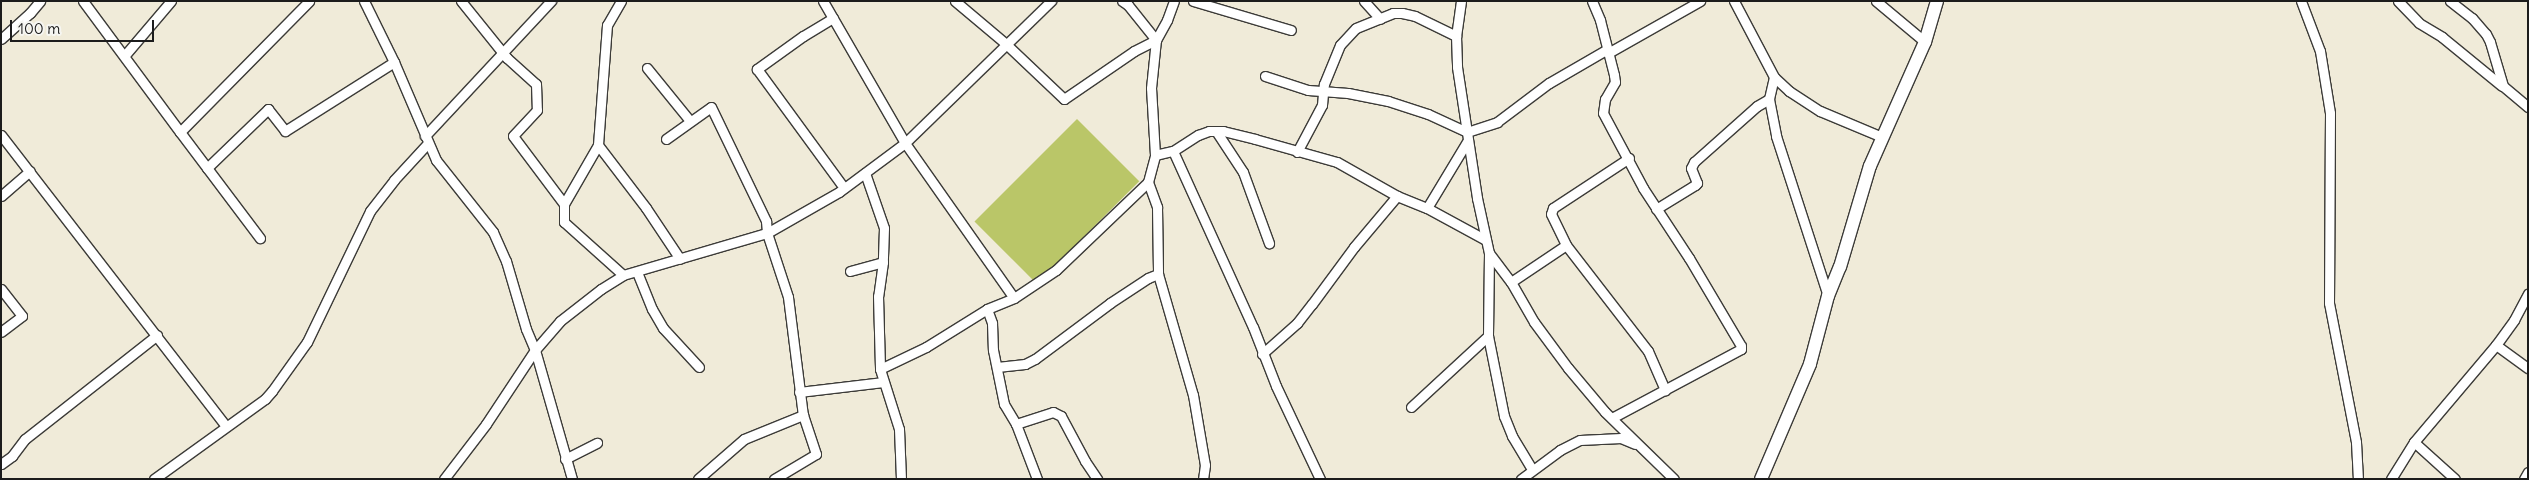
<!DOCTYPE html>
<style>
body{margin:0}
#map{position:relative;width:2529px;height:480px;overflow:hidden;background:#f0ebd9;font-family:Delius,sans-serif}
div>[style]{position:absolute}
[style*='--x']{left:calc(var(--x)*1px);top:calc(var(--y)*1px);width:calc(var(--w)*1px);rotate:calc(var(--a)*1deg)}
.green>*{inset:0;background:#bac668;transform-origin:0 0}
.roads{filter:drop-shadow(1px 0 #3c3b38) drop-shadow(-1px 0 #3c3b38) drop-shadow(0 1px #3c3b38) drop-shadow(0 -1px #3c3b38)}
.street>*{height:9px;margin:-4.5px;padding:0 4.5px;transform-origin:4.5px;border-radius:4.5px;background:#fff}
.secondary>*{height:12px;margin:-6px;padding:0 6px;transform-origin:6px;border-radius:6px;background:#fff}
span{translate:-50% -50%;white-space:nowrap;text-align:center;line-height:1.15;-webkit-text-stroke:5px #f6f6f2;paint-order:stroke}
.frame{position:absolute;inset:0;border:2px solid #1c1c1c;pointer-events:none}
.scale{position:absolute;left:10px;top:20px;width:144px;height:22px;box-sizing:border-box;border:2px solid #1c1c1c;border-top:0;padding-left:6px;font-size:15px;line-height:18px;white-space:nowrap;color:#1c1c1c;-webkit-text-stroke:4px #f6f6f2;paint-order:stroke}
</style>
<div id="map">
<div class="green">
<i style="left:1077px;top:119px;width:88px;height:145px;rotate:45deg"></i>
</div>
<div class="roads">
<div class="street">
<i style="--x:83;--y:1;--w:163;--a:53.5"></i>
<i style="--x:180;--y:132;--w:184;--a:-45.4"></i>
<i style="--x:364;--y:1;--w:68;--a:63.8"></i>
<i style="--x:394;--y:62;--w:107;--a:66.8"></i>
<i style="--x:436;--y:160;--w:92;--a:51.6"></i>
<i style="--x:493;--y:232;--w:32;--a:66"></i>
<i style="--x:506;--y:261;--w:71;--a:73.6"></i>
<i style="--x:526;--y:329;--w:23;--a:67"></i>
<i style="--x:535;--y:350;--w:134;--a:74"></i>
<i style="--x:461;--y:1;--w:73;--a:51.1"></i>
<i style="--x:507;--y:58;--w:39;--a:42"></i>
<i style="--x:536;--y:84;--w:26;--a:88"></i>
<i style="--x:537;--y:110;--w:35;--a:133"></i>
<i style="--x:513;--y:136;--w:85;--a:53.1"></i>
<i style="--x:621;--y:1;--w:28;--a:120"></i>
<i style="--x:607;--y:25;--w:120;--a:94.3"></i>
<i style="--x:598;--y:145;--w:79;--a:52.7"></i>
<i style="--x:646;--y:208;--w:61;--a:56.3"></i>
<i style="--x:823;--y:1;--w:164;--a:60"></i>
<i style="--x:905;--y:143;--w:189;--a:54.9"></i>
<i style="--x:955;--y:1;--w:67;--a:40.1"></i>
<i style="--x:1006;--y:44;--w:80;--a:43.5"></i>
<i style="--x:1064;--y:99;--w:85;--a:-34.4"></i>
<i style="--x:1134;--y:51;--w:25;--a:-27"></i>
<i style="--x:1156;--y:40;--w:45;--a:-128.7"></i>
<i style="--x:1128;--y:5;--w:7;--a:-146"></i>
<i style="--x:1193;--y:1;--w:102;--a:16.5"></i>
<i style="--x:1364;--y:1;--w:24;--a:48"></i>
<i style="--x:1461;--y:1;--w:35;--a:98"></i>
<i style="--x:1456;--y:36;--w:31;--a:88"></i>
<i style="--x:1457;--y:67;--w:133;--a:81.3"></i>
<i style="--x:1477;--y:198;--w:56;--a:77.7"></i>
<i style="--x:1489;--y:253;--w:36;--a:53"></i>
<i style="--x:1511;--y:282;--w:46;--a:60.1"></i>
<i style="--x:1534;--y:322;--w:57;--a:53.5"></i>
<i style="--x:1568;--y:368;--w:57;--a:49.9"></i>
<i style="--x:1605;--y:412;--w:96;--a:44.2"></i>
<i style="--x:1592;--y:1;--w:21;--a:67"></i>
<i style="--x:1600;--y:20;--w:57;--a:75.7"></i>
<i style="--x:1614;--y:75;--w:7;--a:82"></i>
<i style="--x:1615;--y:82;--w:20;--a:120"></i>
<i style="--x:1605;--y:99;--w:14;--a:98"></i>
<i style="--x:1603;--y:113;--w:85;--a:61.9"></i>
<i style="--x:1643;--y:188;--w:84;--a:56.7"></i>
<i style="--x:1689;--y:258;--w:102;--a:59.4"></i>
<i style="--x:1741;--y:346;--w:3;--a:90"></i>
<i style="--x:1741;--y:349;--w:146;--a:151.9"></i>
<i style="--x:1734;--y:1;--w:86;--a:62.2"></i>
<i style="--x:1774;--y:77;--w:21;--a:43"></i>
<i style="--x:1789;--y:91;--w:37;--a:33"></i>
<i style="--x:1820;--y:111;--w:67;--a:22.8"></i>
<i style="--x:1876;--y:1;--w:64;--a:39.9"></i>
<i style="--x:2301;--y:1;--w:53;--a:69.2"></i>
<i style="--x:2320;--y:51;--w:63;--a:80.8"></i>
<i style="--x:2330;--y:113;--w:190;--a:90.3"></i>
<i style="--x:2329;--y:303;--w:142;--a:79"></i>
<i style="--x:2356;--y:442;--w:37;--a:87"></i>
<i style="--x:2398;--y:1;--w:30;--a:46"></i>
<i style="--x:2419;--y:23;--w:27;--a:31"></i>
<i style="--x:2442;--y:37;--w:77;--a:39.2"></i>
<i style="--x:2450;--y:1;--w:28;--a:38"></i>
<i style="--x:2472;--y:18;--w:21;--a:49"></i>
<i style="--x:2486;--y:34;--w:9;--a:63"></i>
<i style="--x:2490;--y:42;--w:46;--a:73.5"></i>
<i style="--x:2503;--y:86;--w:33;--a:40"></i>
<i style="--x:833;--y:18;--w:35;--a:149"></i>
<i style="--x:803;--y:36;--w:57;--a:144.3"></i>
<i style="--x:757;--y:69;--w:147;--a:53.8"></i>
<i style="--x:1;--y:39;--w:39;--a:-42"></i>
<i style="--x:30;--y:13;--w:16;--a:-50"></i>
<i style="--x:1608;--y:53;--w:106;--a:-29.5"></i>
<i style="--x:125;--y:55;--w:71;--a:-49.6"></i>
<i style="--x:647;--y:68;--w:68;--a:50.9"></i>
<i style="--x:1265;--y:76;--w:45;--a:18"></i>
<i style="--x:1308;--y:90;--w:40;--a:4.3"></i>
<i style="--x:1348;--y:93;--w:41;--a:11.3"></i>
<i style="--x:1388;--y:101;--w:42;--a:18"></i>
<i style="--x:1428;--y:114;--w:43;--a:24.8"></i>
<i style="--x:1467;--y:132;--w:32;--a:-18"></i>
<i style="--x:1497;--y:122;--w:65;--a:-36.9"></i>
<i style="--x:1549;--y:83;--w:66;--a:-30.1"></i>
<i style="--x:1774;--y:77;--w:23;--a:103"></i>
<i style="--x:1769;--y:99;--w:38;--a:79"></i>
<i style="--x:1776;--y:136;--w:168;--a:72"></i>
<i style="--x:1216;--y:131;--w:49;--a:56.6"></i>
<i style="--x:1243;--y:172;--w:76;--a:69.9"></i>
<i style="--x:180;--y:132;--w:133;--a:53"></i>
<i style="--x:1;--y:135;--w:368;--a:52.3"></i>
<i style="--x:425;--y:136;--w:185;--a:-47"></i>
<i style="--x:666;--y:139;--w:55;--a:-35.4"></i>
<i style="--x:711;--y:107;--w:127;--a:64.2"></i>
<i style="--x:766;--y:221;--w:12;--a:85"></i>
<i style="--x:767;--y:233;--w:67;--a:71.8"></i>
<i style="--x:788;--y:297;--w:119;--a:82.8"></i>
<i style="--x:803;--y:415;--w:41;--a:71.6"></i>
<i style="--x:816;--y:454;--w:49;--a:149.2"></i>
<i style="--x:598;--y:145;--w:68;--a:120"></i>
<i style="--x:564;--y:204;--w:18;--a:90"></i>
<i style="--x:564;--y:222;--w:79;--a:41.9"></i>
<i style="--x:1173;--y:151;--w:193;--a:65.6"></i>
<i style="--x:1253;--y:327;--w:63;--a:68.7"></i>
<i style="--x:1276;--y:386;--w:103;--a:64.7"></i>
<i style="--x:1297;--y:152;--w:53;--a:-62"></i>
<i style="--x:1322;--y:105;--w:21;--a:-85"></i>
<i style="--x:1324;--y:84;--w:42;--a:-67.7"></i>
<i style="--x:1340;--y:45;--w:23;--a:-47"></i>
<i style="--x:1356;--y:28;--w:40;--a:-22"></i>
<i style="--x:1393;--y:13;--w:9;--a:0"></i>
<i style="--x:1402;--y:13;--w:13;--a:13"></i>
<i style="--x:1415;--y:16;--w:46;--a:26"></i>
<i style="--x:1155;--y:155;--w:18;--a:-13"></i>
<i style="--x:1173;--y:151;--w:30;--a:-33"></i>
<i style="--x:1198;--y:135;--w:12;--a:-20"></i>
<i style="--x:1209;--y:131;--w:14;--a:0"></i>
<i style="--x:1223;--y:131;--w:33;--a:14"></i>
<i style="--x:1255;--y:139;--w:85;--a:15.7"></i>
<i style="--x:1337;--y:162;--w:69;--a:29.5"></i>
<i style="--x:1397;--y:196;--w:32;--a:22"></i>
<i style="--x:1427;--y:208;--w:67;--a:28.5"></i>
<i style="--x:1629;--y:158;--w:91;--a:146.7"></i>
<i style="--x:1553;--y:208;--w:6;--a:108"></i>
<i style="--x:1551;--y:214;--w:34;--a:64"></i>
<i style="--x:1566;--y:245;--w:134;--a:52.3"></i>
<i style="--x:1648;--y:351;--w:43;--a:66.4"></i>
<i style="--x:207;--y:168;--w:85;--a:-44"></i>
<i style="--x:268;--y:109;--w:28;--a:52"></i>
<i style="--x:285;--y:131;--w:129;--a:-32.3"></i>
<i style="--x:865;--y:173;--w:58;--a:70.9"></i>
<i style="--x:884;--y:228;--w:34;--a:92"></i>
<i style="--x:1148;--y:182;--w:27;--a:70"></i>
<i style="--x:1157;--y:207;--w:67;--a:89.1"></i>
<i style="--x:1158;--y:274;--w:126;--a:73.9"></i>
<i style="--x:1193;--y:395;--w:71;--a:80.3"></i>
<i style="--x:1205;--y:465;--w:14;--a:98"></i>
<i style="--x:1;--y:196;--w:38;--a:-41"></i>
<i style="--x:1427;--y:208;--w:79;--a:-58.9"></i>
<i style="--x:1656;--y:209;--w:46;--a:-31.6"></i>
<i style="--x:1695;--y:185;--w:3;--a:-45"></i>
<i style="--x:1697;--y:183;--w:16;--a:-112"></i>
<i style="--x:1691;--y:168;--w:7;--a:-63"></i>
<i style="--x:1694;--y:162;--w:84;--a:-41.6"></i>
<i style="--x:1757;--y:106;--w:14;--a:-30"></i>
<i style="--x:1489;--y:253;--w:83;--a:90.7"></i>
<i style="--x:1488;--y:336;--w:82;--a:78.7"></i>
<i style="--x:1504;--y:416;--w:22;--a:68"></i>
<i style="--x:1512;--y:436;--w:39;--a:59"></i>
<i style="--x:850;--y:271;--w:34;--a:-15"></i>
<i style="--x:883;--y:262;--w:34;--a:98"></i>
<i style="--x:878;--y:296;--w:73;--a:88.4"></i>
<i style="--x:637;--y:272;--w:40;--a:68"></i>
<i style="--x:652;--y:309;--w:22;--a:60"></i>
<i style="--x:663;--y:328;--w:53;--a:47.3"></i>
<i style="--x:1511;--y:282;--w:66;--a:-33.9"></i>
<i style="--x:1;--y:289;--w:34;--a:52"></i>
<i style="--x:22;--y:316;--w:26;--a:143"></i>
<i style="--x:987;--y:309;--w:15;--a:70"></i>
<i style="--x:992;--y:323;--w:27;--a:88"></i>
<i style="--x:993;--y:350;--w:55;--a:78.5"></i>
<i style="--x:1004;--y:404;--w:23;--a:59"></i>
<i style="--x:1016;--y:424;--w:59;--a:69.1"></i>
<i style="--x:2496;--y:345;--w:39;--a:36"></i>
<i style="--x:1262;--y:354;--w:47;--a:-41.5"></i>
<i style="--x:1297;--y:323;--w:24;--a:-52"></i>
<i style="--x:1312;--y:304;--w:71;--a:-53.6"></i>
<i style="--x:1354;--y:247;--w:67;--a:-49.9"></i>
<i style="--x:997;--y:367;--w:28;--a:-6"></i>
<i style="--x:1025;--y:364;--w:11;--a:-27"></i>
<i style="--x:1035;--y:359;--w:94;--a:-36.7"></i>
<i style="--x:1110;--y:303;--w:45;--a:-33.3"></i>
<i style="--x:1148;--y:278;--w:11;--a:-22"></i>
<i style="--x:799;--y:392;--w:85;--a:-6.8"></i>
<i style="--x:1411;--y:407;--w:105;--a:-42.7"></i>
<i style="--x:1016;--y:424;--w:39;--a:-18"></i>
<i style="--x:1053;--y:412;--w:9;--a:27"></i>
<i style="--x:1061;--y:416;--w:51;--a:61.9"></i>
<i style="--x:1085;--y:461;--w:22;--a:56"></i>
<i style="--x:2414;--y:442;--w:55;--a:42.1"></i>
<i style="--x:565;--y:459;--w:36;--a:-27"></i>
<i style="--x:1;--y:464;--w:14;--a:-36"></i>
<i style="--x:12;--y:456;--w:21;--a:-53"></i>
<i style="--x:25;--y:439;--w:168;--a:-38.2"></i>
<i style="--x:154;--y:479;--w:137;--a:-35.8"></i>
<i style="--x:265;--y:399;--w:11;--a:-49"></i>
<i style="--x:272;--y:391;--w:60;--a:-54.5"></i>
<i style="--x:307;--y:342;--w:145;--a:-64.3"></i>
<i style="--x:370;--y:211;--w:39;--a:-52"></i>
<i style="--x:394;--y:180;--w:50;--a:-47.4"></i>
<i style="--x:444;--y:479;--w:69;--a:-52.6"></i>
<i style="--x:486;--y:424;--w:89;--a:-56.5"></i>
<i style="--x:535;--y:350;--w:38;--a:-49"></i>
<i style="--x:560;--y:321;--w:52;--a:-38"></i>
<i style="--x:601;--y:289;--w:26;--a:-32"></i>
<i style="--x:623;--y:275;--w:150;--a:-16.3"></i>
<i style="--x:767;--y:233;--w:83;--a:-29.7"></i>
<i style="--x:839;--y:192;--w:82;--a:-36.6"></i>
<i style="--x:905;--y:143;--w:204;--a:-44.2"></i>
<i style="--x:698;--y:479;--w:61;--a:-41"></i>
<i style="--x:744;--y:439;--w:64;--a:-22.1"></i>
<i style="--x:901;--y:479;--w:50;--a:-92.3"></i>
<i style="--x:899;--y:429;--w:63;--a:-107.6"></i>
<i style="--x:880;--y:369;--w:51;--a:-25.6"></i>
<i style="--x:926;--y:347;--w:72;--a:-31.9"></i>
<i style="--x:987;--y:309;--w:29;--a:-22"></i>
<i style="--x:1014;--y:298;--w:50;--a:-33.7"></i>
<i style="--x:1056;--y:270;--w:127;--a:-43.7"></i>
<i style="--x:1148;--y:182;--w:28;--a:-75"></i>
<i style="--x:1155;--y:155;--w:67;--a:-93.4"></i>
<i style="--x:1151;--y:88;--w:48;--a:-84.1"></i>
<i style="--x:1156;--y:40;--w:23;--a:-61"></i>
<i style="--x:1167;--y:20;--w:20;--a:-70"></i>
<i style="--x:1521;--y:479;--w:49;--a:-36.6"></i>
<i style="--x:1560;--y:450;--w:22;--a:-27"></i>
<i style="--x:1580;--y:440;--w:41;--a:-2.8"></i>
<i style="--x:1621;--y:438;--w:15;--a:23"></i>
<i style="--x:2391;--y:479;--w:44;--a:-58.1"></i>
<i style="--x:2414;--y:442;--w:127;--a:-49.8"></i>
<i style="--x:2496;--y:345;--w:31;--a:-54"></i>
<i style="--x:2514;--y:320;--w:30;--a:-62"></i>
<i style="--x:2524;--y:479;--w:8;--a:-60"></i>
</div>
<div class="secondary">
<i style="--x:1761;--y:479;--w:125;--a:-66.9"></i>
<i style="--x:1810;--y:364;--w:70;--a:-75.2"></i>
<i style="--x:1828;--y:296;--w:31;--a:-68"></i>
<i style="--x:1840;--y:267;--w:105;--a:-73.5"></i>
<i style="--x:1870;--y:166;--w:136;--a:-66.1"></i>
<i style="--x:1925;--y:42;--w:43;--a:-73.7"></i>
</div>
</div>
<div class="frame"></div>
<div class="scale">100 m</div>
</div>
